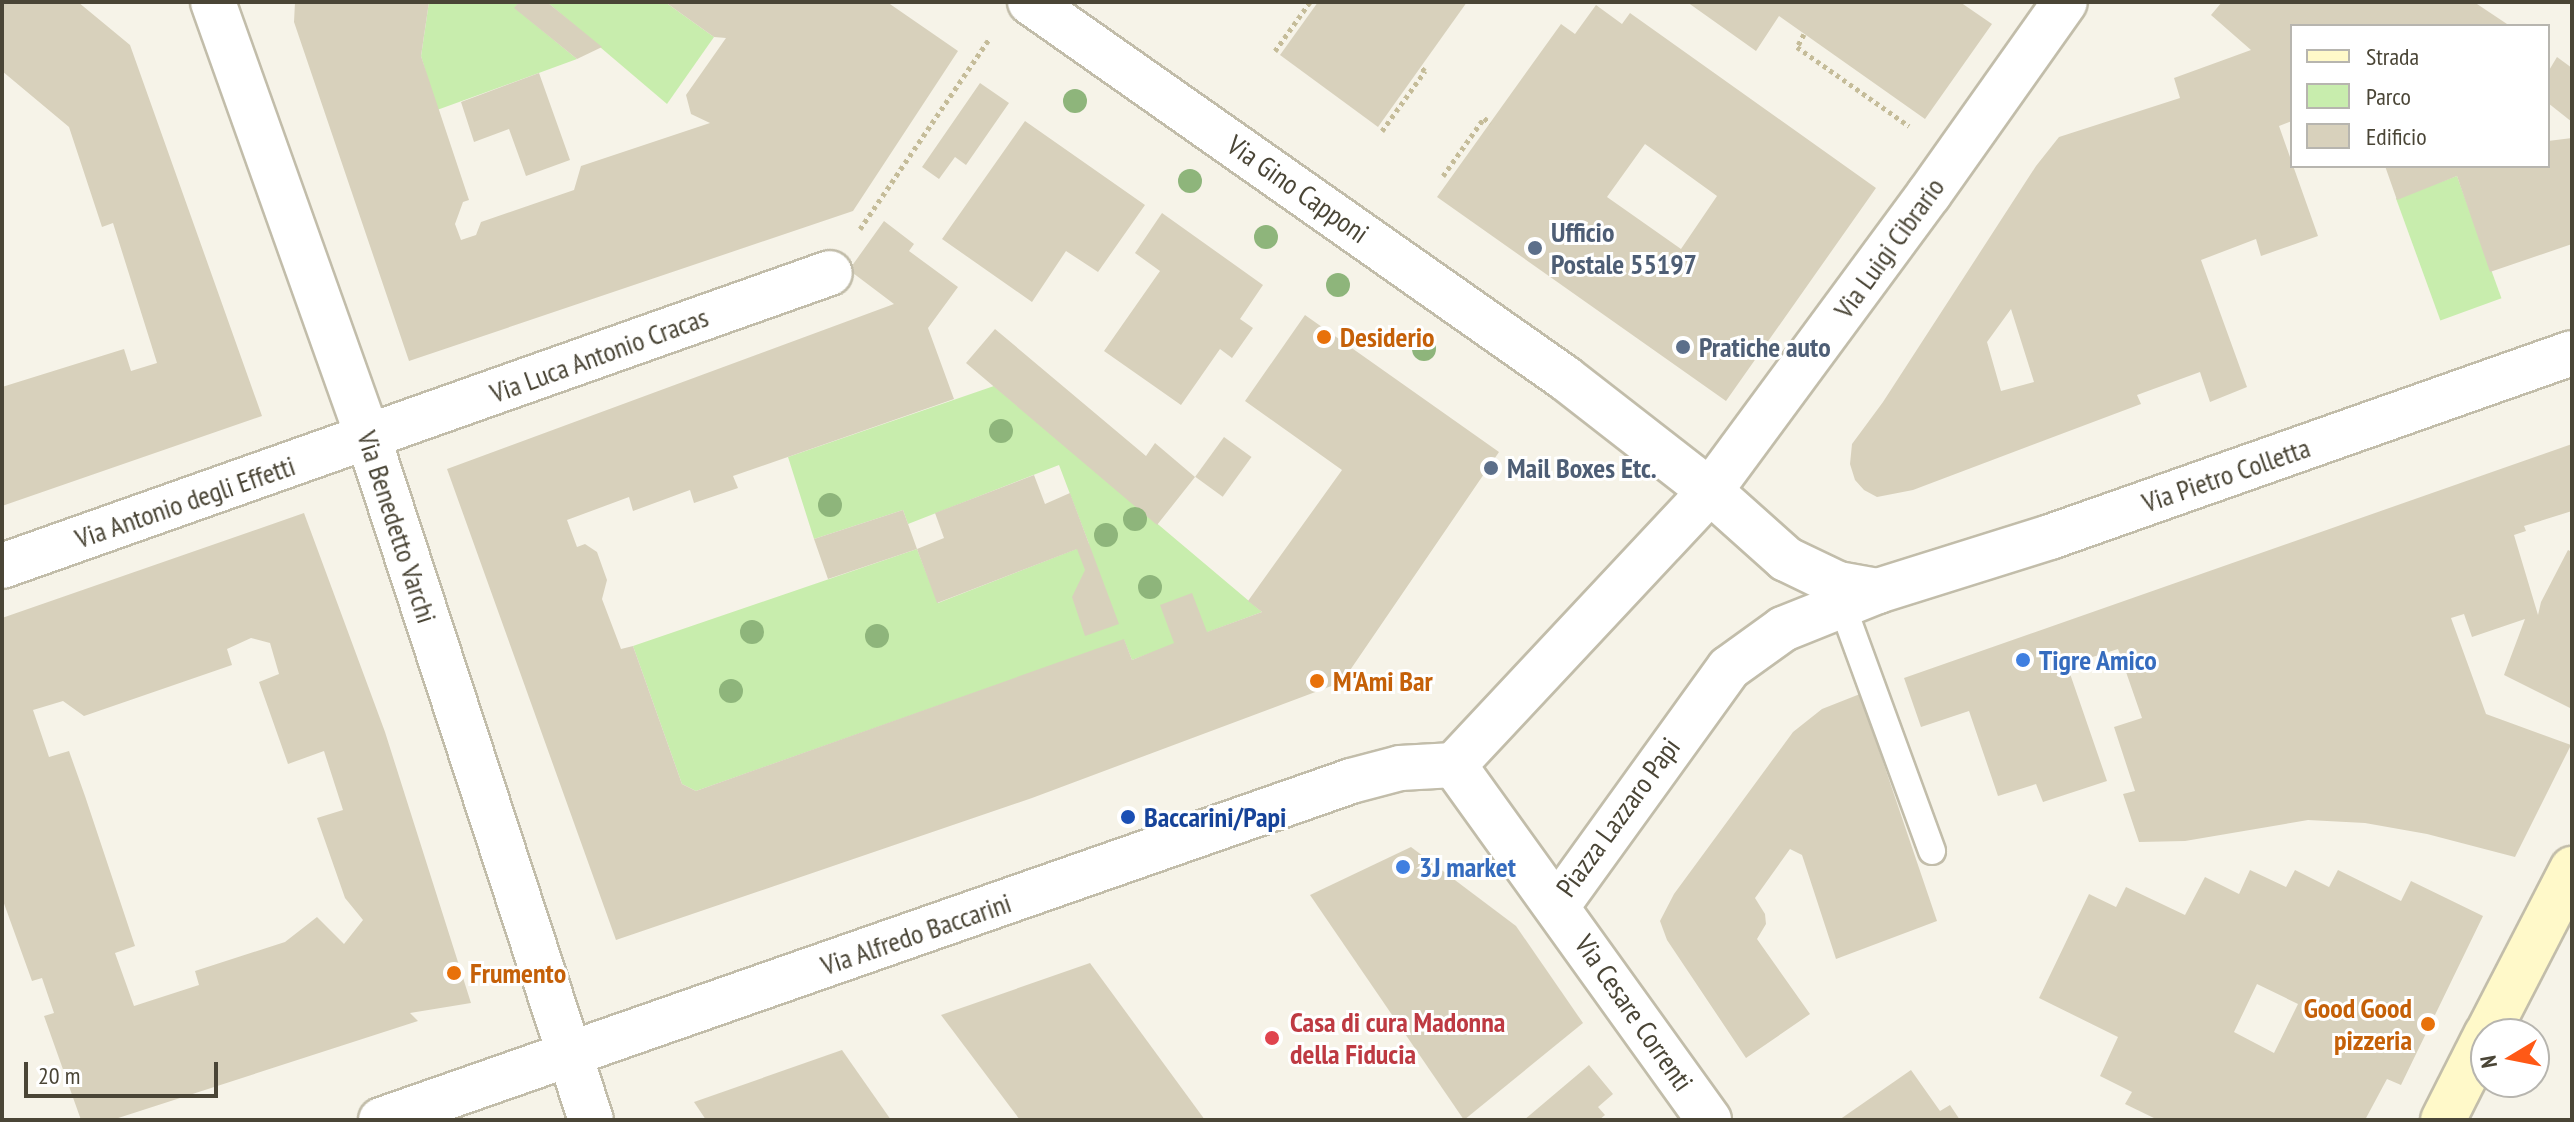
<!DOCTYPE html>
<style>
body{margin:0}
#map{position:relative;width:2574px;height:1122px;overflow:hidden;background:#f6f3e8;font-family:"PT Sans Narrow",sans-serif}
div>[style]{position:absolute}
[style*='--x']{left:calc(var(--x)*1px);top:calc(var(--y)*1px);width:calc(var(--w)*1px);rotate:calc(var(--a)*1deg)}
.green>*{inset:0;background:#c8edad;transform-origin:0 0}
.building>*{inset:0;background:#d8d1bc;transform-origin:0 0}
.path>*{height:5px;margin-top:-2.5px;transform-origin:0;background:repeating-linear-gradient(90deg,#c5bc99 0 4px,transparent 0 8px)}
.roads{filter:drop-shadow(2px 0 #c2bdaa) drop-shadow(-2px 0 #c2bdaa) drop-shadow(0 2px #c2bdaa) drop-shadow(0 -2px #c2bdaa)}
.lane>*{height:26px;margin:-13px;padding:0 13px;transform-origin:13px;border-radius:13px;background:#fff}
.street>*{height:44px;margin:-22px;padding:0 22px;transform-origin:22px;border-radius:22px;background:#fff}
.secondary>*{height:44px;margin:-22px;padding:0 22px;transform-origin:22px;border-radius:22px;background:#fff9c9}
.trees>*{width:24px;height:24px;margin:-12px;border-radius:50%;background:#8eb57b}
.dots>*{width:22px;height:22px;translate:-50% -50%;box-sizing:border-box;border:4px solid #fff;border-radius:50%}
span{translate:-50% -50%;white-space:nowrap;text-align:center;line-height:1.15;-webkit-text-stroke:6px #fff;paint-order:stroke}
.street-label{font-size:28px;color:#4a4536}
.service-label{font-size:28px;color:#4e5e75;font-weight:700}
.left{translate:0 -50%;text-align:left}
.food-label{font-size:28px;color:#c56008;font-weight:700}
.right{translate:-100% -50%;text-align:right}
.shop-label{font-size:28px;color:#366cbe;font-weight:700}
.transit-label{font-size:28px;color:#164399;font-weight:700}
.health-label{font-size:28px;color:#be3a42;font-weight:700}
.frame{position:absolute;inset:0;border:4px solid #4a4536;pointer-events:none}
.legend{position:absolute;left:2290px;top:24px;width:260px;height:144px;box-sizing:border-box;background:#fff;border:2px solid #b7b5af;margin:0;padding:10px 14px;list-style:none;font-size:24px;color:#4a4536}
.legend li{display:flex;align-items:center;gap:16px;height:40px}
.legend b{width:40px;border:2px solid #b7b5af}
.north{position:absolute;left:2470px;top:1018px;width:80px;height:80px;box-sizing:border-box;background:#fff;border:2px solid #b7b5af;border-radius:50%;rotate:260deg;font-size:22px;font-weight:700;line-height:32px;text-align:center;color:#4a4536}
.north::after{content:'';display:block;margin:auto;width:28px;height:36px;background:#ff5916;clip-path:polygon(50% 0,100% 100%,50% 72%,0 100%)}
.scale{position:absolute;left:24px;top:1062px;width:194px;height:36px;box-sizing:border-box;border:4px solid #4a4536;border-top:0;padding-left:10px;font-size:24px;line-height:28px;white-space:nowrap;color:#4a4536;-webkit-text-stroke:6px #fff;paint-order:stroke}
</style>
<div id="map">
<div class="green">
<i style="clip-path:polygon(429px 2px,519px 2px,515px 8px,577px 59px,437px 110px,421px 56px)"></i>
<i style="clip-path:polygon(547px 2px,665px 2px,714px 37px,667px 104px)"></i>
<i style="left:2457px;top:176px;width:130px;height:65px;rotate:70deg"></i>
<i style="clip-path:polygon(994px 386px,1262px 612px,1132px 660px,1124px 640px,696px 791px,682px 784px,633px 646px,917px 549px,938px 603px,1089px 544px,1059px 465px,908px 524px,903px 510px,814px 539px,788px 457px)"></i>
</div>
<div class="building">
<i style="clip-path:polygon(2px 2px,78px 2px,130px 45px,262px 416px,2px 506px,2px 387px,124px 349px,131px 371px,157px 363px,113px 223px,102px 227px,69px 127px,2px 71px)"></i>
<i style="clip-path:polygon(295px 2px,429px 2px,421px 56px,469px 200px,463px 202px,455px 224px,461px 240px,476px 235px,481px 222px,574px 190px,581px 166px,710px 123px,691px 114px,686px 95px,726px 38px,714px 37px,665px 2px,887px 2px,958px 51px,853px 211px,409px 361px,294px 22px)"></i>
<i style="clip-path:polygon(519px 2px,547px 2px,602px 47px,577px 59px,514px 8px)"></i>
<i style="clip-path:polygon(1318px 2px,1467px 2px,1378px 127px,1280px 55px)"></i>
<i style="clip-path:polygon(1687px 2px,1960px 2px,1992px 24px,1925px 119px,1779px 16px,1756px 51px)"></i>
<i style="clip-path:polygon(evenodd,2222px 2px,2474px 2px,2510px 26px,2292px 26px,2292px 121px,2279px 126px,2318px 236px,2261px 256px,2256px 239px,2201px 260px,2247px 387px,2210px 402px,2200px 372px,2137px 395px,2141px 404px,1913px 490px,1877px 497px,1864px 490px,1855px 480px,1850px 464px,1852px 444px,1883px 402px,2036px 166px,2059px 137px,2180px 98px,2174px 78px,2251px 50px,2211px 15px,2222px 2px,2011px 309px,2034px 382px,2001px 391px,1987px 342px,2011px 309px)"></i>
<i style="clip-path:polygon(evenodd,1596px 5px,1622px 24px,1630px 13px,1876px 188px,1726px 401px,1437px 197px,1561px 24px,1575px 34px,1596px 5px,1645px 144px,1717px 196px,1681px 249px,1607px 197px,1645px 144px)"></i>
<i style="clip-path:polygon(2557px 57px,2572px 68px,2572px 122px,2548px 103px,2548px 72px)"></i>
<i style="clip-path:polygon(539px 73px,570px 160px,526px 176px,509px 129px,474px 142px,461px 102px)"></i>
<i style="clip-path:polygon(980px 83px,1009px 103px,966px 165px,955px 157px,939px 179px,922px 167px)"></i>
<i style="clip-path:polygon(1025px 121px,1145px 205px,1098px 272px,1066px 251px,1032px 302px,942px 239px)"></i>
<i style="clip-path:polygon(2572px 138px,2572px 244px,2490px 272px,2457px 176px,2397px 200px,2385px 166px,2548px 166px,2548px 141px)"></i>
<i style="clip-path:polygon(1162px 213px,1263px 285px,1240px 319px,1253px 328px,1232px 358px,1220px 349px,1181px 405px,1104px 351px,1160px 271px,1135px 253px)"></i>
<i style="clip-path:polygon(884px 221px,914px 244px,909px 251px,958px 287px,928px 328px,954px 399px,733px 476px,738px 488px,694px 503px,690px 490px,633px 511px,629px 497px,567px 520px,577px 547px,585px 544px,597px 552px,607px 580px,602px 599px,621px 649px,633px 646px,682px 784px,696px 791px,1124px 639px,1132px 660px,1174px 643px,1160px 605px,1192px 593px,1207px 632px,1262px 612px,1248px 601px,1342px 470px,1245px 401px,1305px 315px,1499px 452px,1342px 682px,1032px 798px,616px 940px,447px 469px,894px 304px,849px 270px)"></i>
<i style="clip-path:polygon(995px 329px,1146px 456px,1155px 443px,1195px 477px,1157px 525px,966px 363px)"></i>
<i style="left:1224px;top:437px;width:34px;height:49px;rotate:36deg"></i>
<i style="clip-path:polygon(2572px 444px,2572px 511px,2524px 526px,2526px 531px,2514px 535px,2538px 615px,2541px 602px,2568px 550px,2572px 552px,2572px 709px,2504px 675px,2525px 619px,2472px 637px,2464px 614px,2451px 618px,2486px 714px,2571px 745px,2515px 857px,2427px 834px,2365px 823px,2308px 820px,2185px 841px,2139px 842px,2123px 794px,2135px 791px,2114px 727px,2142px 718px,2118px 649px,2067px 665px,2107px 781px,2043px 802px,2036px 784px,1998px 796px,1969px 711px,1921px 727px,1904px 678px)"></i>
<i style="clip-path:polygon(1034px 475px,1045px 504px,1070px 493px,1119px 624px,1085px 636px,1072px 597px,1085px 570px,1077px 549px,937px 603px,917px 549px,828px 579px,814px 539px,903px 510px,917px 549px,944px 538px,935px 513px)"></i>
<i style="clip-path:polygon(evenodd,304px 513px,385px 732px,471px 1003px,410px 1013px,418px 1021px,112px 1120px,81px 1120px,44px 1016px,54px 1013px,42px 978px,32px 981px,2px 898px,2px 618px,304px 513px,251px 638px,270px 643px,279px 674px,259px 682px,288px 764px,324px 751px,343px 810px,317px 818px,345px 898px,363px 920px,344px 944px,317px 917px,285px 942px,195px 971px,199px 985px,134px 1006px,115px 953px,135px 946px,85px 796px,69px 751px,49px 757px,33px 710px,63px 701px,84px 716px,232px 665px,227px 649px,251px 638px)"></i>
<i style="clip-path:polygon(1860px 694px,1937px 921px,1836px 959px,1802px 855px,1790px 849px,1755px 898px,1765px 914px,1766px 924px,1757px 939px,1810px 1014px,1746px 1058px,1667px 940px,1660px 921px,1674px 894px,1793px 732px,1822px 709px)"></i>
<i style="clip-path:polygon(1411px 847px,1516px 926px,1583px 1023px,1464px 1120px,1310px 895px)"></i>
<i style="clip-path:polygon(evenodd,2250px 870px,2286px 887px,2295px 870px,2329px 887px,2338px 870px,2401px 901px,2411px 881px,2483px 916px,2401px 1085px,2387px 1079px,2365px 1120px,2158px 1120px,2125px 1104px,2132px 1092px,2100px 1076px,2118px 1037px,2039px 998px,2089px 894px,2116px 907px,2126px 887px,2185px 915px,2205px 877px,2239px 894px,2250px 870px,2257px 984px,2298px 1004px,2274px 1053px,2234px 1032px,2257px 984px)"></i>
<i style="clip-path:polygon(1090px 963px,1205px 1120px,1020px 1120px,941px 1015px)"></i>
<i style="clip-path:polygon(842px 1050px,891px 1120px,706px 1120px,694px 1102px)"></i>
<i style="clip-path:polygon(1589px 1065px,1613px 1094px,1598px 1107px,1605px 1115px,1599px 1120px,1524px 1120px)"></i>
<i style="clip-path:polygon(1911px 1070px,1940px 1111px,1950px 1105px,1960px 1120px,1839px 1120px)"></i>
</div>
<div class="path">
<i style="--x:1804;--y:34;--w:15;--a:118"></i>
<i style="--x:1797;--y:47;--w:137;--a:35.2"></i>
<i style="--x:1275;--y:51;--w:60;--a:-54.5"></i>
<i style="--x:1382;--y:131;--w:74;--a:-54.4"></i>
<i style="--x:1425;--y:71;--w:6;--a:-141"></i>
<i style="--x:1443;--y:176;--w:71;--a:-54.7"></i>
<i style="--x:1484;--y:118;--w:8;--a:40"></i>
<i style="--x:860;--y:229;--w:230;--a:-55.8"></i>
</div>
<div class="roads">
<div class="lane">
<i style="--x:1833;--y:595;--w:13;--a:48"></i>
<i style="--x:1842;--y:605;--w:262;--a:69.9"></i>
</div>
<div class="street">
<i style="--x:213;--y:2;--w:462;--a:70.4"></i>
<i style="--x:368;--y:437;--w:718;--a:71.92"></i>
<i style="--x:1030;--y:2;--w:654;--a:35.1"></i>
<i style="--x:1565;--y:378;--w:184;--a:37.9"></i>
<i style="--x:1710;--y:491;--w:102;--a:41.8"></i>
<i style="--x:1786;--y:559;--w:58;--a:25.7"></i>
<i style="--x:1838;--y:584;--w:41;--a:9.9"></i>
<i style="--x:2;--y:566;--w:878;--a:-19.49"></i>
<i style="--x:1454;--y:765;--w:375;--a:-46.9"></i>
<i style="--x:1710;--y:491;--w:369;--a:-53.6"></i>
<i style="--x:1929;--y:194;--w:235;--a:-54.7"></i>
<i style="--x:1454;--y:765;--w:437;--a:54.3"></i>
<i style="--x:1558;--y:905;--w:292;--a:-54.2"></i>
<i style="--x:1729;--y:668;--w:67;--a:-35.8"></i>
<i style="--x:1783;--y:629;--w:102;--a:-21.8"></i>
<i style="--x:1878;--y:591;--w:180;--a:-17.4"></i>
<i style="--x:2050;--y:537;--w:553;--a:-19.42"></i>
<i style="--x:381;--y:1120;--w:1028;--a:-19.26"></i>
<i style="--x:1351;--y:781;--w:51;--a:-14.9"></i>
<i style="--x:1400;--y:768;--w:54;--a:-3.2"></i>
</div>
<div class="secondary">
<i style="--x:2487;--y:1034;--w:186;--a:-62.7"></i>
<i style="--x:2443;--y:1120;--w:95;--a:-63.2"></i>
</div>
</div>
<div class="trees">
<i style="left:1075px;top:101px"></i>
<i style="left:1190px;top:181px"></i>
<i style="left:1266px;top:237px"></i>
<i style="left:1338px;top:285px"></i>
<i style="left:1424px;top:349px"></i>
<i style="left:1001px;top:431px"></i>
<i style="left:830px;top:505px"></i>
<i style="left:1135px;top:519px"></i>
<i style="left:1106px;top:535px"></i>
<i style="left:1150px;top:587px"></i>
<i style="left:752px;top:632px"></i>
<i style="left:877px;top:636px"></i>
<i style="left:731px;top:691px"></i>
</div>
<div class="dots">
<i style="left:1535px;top:248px;background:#5c6f8a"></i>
<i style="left:1324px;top:337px;background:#e8710a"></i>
<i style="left:1683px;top:347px;background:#5c6f8a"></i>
<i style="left:1491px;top:468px;background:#5c6f8a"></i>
<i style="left:2023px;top:660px;background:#3f7fe0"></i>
<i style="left:1317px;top:681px;background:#e8710a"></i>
<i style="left:1128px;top:817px;background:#1a4fb4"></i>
<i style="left:1403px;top:867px;background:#3f7fe0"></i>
<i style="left:454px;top:973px;background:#e8710a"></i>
<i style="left:2428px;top:1024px;background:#e8710a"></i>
<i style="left:1272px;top:1038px;background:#e0444e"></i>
</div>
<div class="street-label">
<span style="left:1298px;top:189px;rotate:35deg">Via Gino Capponi</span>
<span style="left:1889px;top:248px;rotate:-54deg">Via Luigi Cibrario</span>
<span style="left:599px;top:355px;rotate:-20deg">Via Luca Antonio Cracas</span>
<span style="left:2226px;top:475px;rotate:-19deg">Via Pietro Colletta</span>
<span style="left:185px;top:502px;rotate:-19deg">Via Antonio degli Effetti</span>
<span style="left:397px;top:527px;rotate:72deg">Via Benedetto Varchi</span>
<span style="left:1618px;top:817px;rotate:-54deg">Piazza Lazzaro Papi</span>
<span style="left:916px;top:934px;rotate:-19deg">Via Alfredo Baccarini</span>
<span style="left:1634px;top:1013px;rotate:55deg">Via Cesare Correnti</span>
</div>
<div class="service-label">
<span class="left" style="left:1551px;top:248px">Ufficio<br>Postale 55197</span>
<span class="left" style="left:1699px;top:347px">Pratiche auto</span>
<span class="left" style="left:1507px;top:468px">Mail Boxes Etc.</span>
</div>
<div class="food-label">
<span class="left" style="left:1340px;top:337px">Desiderio</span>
<span class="left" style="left:1333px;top:681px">M'Ami Bar</span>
<span class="left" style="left:470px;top:973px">Frumento</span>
<span class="right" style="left:2412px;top:1024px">Good Good<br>pizzeria</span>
</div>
<div class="shop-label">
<span class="left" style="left:2039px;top:660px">Tigre Amico</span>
<span class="left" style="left:1419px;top:867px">3J market</span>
</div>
<div class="transit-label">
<span class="left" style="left:1144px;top:817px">Baccarini/Papi</span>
</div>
<div class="health-label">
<span class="left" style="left:1290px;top:1038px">Casa di cura Madonna<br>della Fiducia</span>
</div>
<div class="frame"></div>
<ul class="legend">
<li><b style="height:10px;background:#fff9c9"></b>Strada</li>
<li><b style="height:22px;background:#c8edad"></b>Parco</li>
<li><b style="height:22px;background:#d8d1bc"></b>Edificio</li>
</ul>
<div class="north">N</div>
<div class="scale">20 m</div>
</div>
